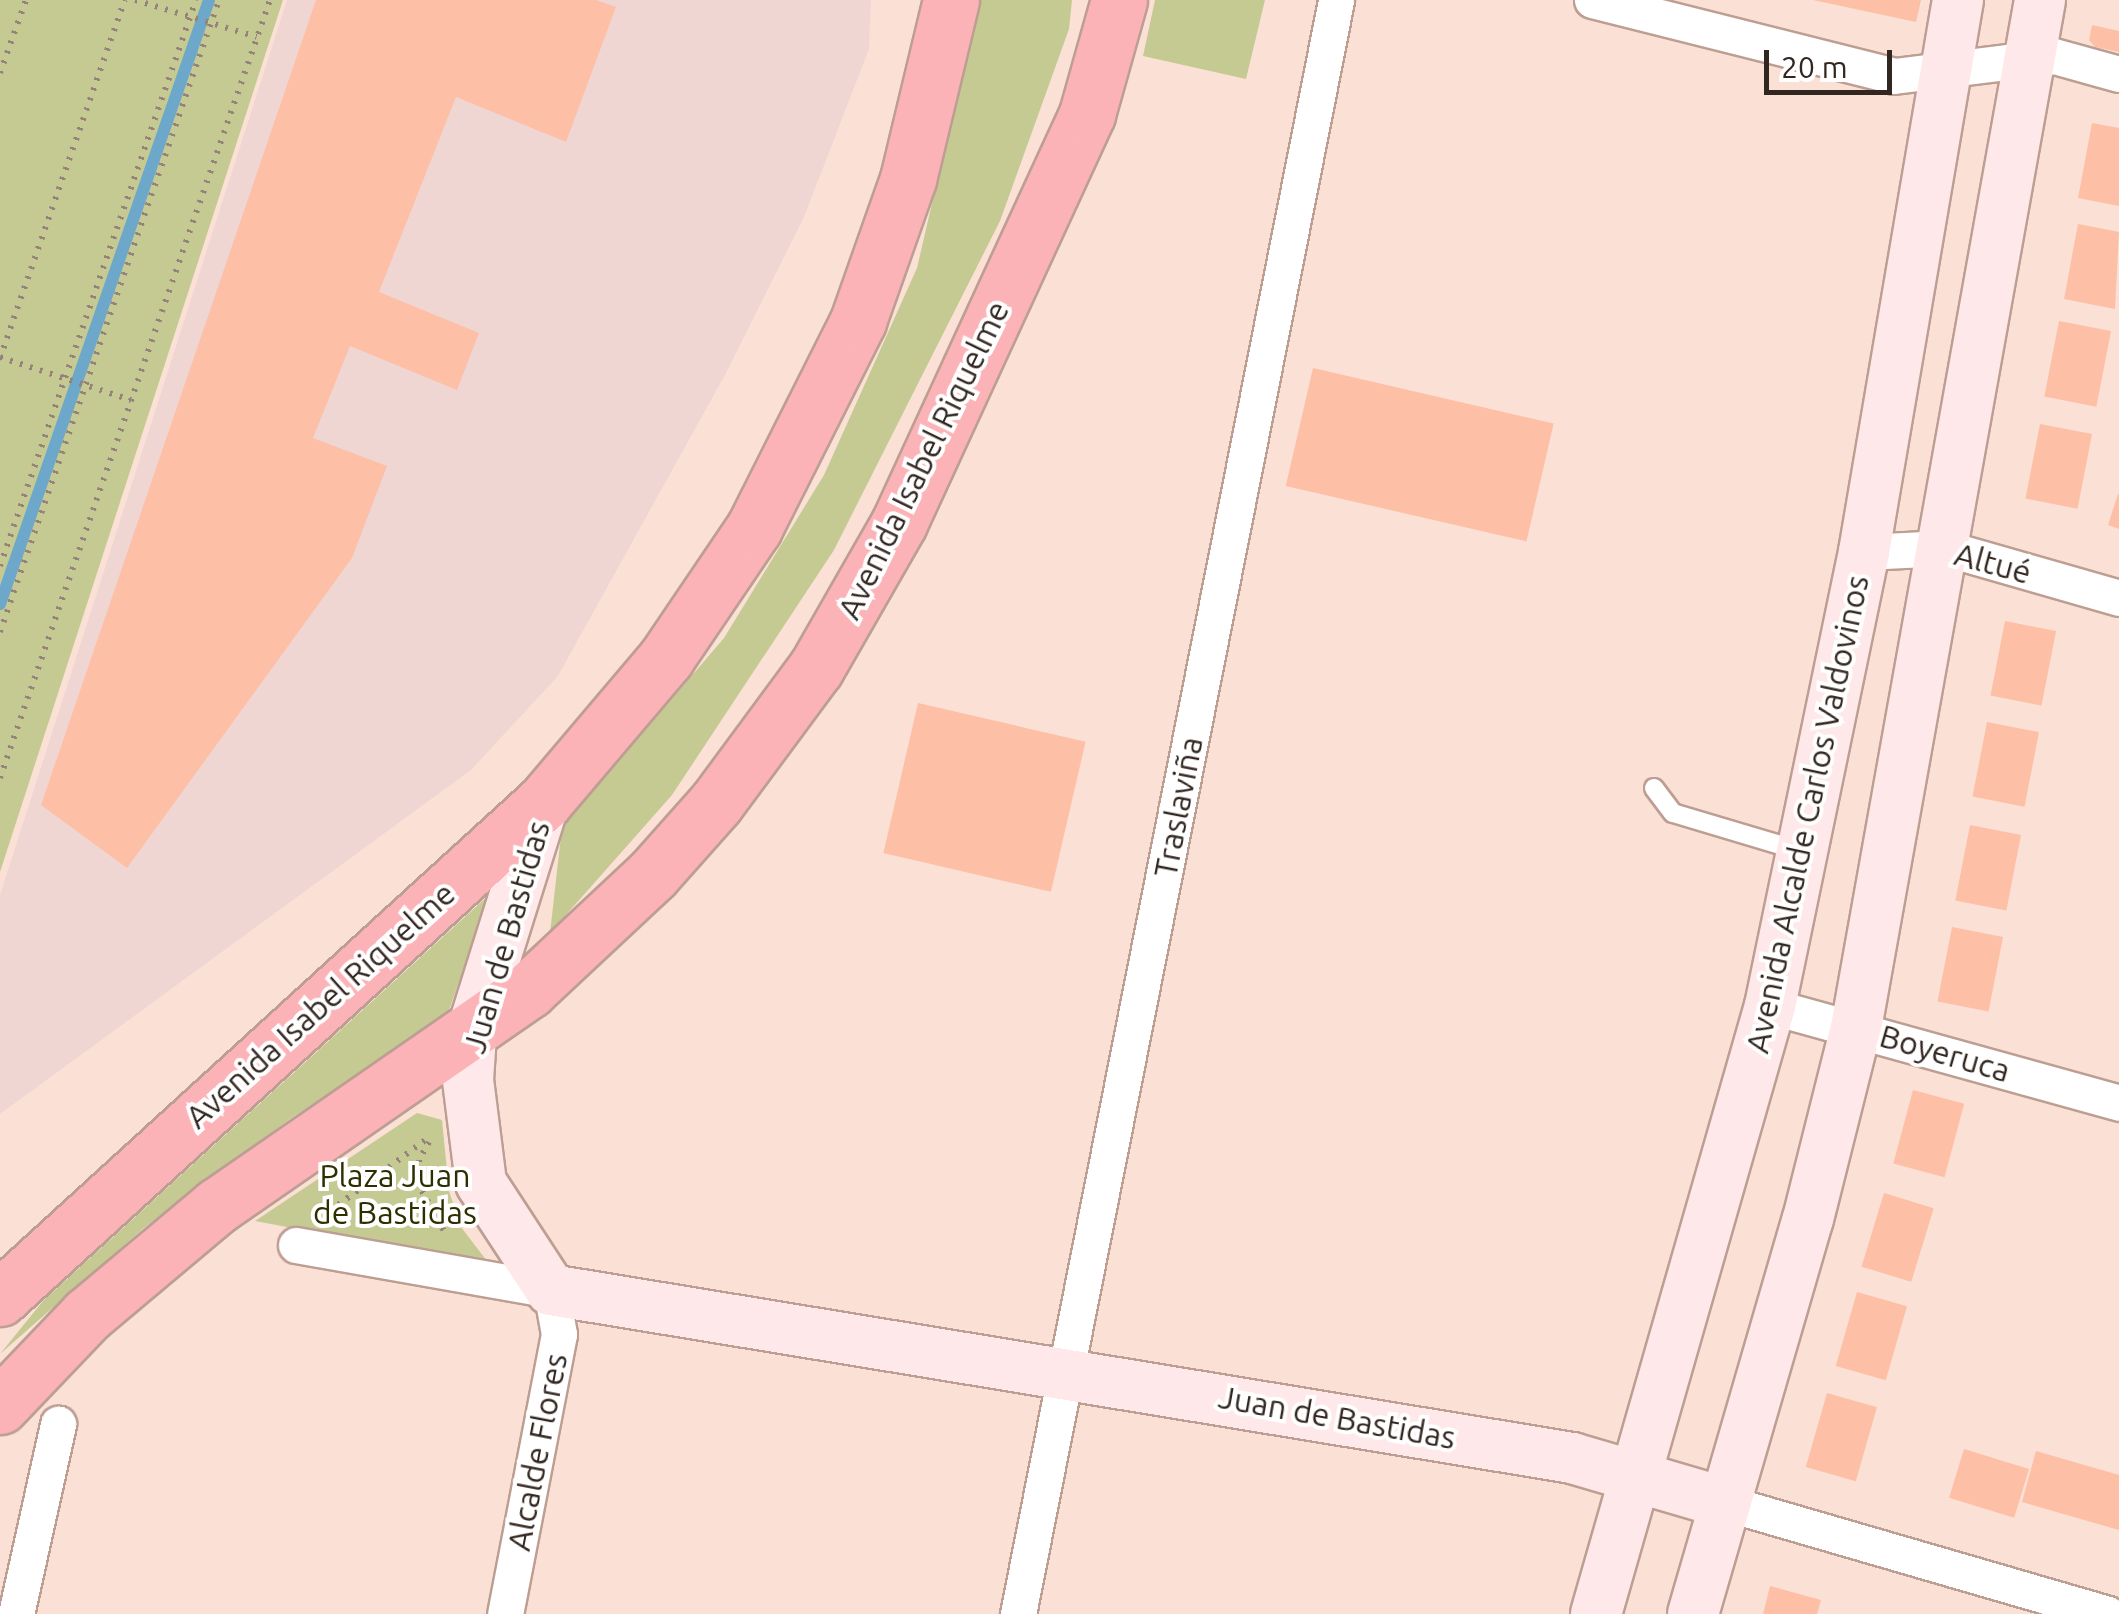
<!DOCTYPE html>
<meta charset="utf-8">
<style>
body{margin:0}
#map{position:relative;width:2119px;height:1614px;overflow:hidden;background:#fbe0d5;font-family:Ubuntu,sans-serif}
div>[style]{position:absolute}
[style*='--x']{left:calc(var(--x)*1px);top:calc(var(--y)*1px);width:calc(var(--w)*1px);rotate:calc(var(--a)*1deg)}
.medical>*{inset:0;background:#f0d6d3}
.green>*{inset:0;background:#c5ca93}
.stream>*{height:12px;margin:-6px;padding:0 6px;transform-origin:6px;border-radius:6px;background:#6da7ca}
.building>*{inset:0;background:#fdbfa5;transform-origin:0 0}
.path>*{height:6px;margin-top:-3px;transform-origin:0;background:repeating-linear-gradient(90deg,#96827a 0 2.5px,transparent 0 10.5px)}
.roads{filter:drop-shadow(2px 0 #bd9e92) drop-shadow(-2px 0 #bd9e92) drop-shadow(0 2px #bd9e92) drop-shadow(0 -2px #bd9e92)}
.lane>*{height:18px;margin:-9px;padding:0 9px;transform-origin:9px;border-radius:9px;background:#fff}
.street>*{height:35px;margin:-17.5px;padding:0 17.5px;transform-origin:17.5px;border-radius:17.5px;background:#fff}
.secondary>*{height:50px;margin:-25px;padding:0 25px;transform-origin:25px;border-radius:25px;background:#fee8e9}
.highway>*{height:55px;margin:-27.5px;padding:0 27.5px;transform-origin:27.5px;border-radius:27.5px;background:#fbb3b7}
span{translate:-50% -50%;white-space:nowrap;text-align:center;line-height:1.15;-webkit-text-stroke:8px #fff;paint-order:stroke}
.street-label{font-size:32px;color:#322620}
.park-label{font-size:32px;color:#2d2f00}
.scale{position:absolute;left:1764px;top:50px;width:128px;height:45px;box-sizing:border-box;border:5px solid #322620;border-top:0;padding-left:12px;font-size:30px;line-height:35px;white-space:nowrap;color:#322620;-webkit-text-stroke:8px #fff;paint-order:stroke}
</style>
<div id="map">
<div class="medical">
<i style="clip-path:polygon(287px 0,871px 0,869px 49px,804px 217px,726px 373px,558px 676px,471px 770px,0 1114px,0 895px)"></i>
</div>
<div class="green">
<i style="clip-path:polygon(0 0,283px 0,0 872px)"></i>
<i style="clip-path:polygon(972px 0,1072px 0,1069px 29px,1000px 221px,834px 550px,672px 795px,550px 933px,562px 827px,724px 638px,824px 475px,917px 268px,966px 57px)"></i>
<i style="clip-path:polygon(1155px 0,1265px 0,1246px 79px,1143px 56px)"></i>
<i style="clip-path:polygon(489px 895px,447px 1016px,290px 1119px,145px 1227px,0 1354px,43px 1301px)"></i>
<i style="clip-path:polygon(417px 1113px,442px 1120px,449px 1191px,461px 1227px,490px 1265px,255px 1221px)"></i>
</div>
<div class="stream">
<i style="--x:0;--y:604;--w:639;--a:-70.91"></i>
</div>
<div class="building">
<i style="clip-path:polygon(316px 0,596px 0,616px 7px,566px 142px,456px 97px,379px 292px,479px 333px,457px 390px,350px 346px,313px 438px,387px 466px,352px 558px,127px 868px,41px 805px)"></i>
<i style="clip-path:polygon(1813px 0,1921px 0,1916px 22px)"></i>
<i style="clip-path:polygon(2092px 25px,2119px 31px,2119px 52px,2095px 47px,2089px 40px)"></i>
<i style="clip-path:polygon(2092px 123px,2119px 128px,2119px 206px,2078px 198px)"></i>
<i style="clip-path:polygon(2078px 224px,2119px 232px,2115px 309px,2064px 299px)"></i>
<i style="left:2059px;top:321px;width:53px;height:77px;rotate:11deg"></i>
<i style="left:1313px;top:368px;width:247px;height:121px;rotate:13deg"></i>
<i style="left:2040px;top:424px;width:53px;height:76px;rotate:11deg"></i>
<i style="clip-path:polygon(2118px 494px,2119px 494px,2119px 529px,2108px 525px)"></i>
<i style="left:2005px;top:621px;width:52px;height:76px;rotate:11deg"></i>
<i style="left:918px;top:703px;width:172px;height:154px;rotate:13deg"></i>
<i style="left:1987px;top:722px;width:53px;height:76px;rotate:11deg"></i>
<i style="left:1970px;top:825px;width:52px;height:77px;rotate:11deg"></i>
<i style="left:1952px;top:927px;width:52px;height:76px;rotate:11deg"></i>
<i style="left:1913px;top:1090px;width:53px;height:76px;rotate:15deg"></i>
<i style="left:1884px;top:1193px;width:52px;height:77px;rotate:17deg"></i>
<i style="left:1857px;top:1292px;width:52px;height:77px;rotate:16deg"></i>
<i style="left:1827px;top:1393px;width:52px;height:77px;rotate:16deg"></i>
<i style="left:1964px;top:1449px;width:68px;height:51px;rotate:17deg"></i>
<i style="clip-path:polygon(2036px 1451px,2119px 1475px,2119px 1530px,2022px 1502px)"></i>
<i style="clip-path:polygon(1770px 1586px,1821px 1600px,1817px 1614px,1763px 1614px)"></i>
</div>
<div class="path">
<i style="--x:135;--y:0;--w:127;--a:16.9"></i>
<i style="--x:0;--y:73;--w:77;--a:-70.4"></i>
<i style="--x:0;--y:357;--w:138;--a:18.2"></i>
<i style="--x:0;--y:358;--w:379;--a:-70.8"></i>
<i style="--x:0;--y:566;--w:599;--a:-70.9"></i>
<i style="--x:0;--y:632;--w:669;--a:-70.89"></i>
<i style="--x:0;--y:778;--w:824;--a:-70.86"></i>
<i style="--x:429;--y:1142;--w:21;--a:119"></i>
<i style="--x:419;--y:1160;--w:31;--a:84"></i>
<i style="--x:422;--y:1191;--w:46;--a:61.2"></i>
<i style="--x:330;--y:1211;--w:122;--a:-36.7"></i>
</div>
<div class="roads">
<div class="lane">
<i style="--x:1654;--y:788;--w:31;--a:53"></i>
<i style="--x:1673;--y:813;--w:129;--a:16.6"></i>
</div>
<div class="street">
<i style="--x:1592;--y:0;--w:311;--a:14.1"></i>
<i style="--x:1894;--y:76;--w:161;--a:-7.1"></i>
<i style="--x:2054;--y:56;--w:67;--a:15.5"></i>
<i style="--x:1864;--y:552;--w:81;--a:-2.8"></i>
<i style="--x:1945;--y:548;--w:181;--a:16"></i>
<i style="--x:1770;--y:1006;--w:362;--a:15.5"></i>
<i style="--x:296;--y:1245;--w:259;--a:10"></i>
<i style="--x:551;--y:1290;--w:45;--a:79.7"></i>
<i style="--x:559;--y:1334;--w:285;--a:100.9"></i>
<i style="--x:1726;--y:1503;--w:397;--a:16.2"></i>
<i style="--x:16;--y:1614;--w:195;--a:-77.5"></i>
<i style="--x:1018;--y:1614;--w:1645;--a:-78.85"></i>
</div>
<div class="secondary">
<i style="--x:544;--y:802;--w:244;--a:107.4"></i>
<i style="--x:471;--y:1035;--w:45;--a:93.8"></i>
<i style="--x:468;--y:1080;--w:104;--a:82.8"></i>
<i style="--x:481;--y:1183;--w:128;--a:56.8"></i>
<i style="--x:551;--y:1290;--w:1035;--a:9.34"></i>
<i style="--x:1572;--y:1458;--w:160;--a:16.3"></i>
<i style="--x:1596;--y:1614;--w:632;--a:-74.03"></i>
<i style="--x:1770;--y:1006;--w:464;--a:-78.3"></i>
<i style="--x:1864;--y:552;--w:560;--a:-80.34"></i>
<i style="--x:1693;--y:1614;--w:411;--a:-73.8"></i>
<i style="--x:1808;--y:1219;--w:197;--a:-75.9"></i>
<i style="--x:1856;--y:1028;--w:1044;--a:-79.85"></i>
</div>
<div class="highway">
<i style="--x:0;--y:1298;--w:736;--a:-42.36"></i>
<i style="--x:544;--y:802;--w:189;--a:-49.7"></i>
<i style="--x:666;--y:658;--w:157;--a:-55.9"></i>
<i style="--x:754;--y:528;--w:232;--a:-63.3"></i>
<i style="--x:858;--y:321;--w:151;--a:-70.6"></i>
<i style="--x:908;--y:179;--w:184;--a:-76.5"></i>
<i style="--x:0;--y:1406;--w:126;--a:-46.3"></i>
<i style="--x:87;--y:1315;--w:170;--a:-40"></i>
<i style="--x:217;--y:1206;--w:379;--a:-34.7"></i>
<i style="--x:529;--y:990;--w:168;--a:-43.1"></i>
<i style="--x:652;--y:875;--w:96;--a:-48.4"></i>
<i style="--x:716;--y:803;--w:168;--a:-53.5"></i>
<i style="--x:816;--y:668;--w:167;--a:-60.2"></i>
<i style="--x:899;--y:523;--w:450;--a:-65.3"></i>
<i style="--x:1087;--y:114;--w:118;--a:-74.3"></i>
</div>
</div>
<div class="street-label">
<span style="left:923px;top:460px;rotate:-64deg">Avenida Isabel Riquelme</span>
<span style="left:1993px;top:563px;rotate:15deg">Altué</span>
<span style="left:1178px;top:807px;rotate:-79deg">Traslaviña</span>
<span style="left:1807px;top:814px;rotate:-78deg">Avenida Alcalde Carlos Valdovinos</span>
<span style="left:506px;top:937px;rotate:-74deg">Juan de Bastidas</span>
<span style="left:320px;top:1005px;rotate:-42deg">Avenida Isabel Riquelme</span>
<span style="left:1945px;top:1053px;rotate:16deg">Boyeruca</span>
<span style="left:1337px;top:1417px;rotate:10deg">Juan de Bastidas</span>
<span style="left:537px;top:1452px;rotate:-79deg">Alcalde Flores</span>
</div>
<div class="park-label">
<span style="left:395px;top:1194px">Plaza Juan<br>de Bastidas</span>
</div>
<div class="scale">20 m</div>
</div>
